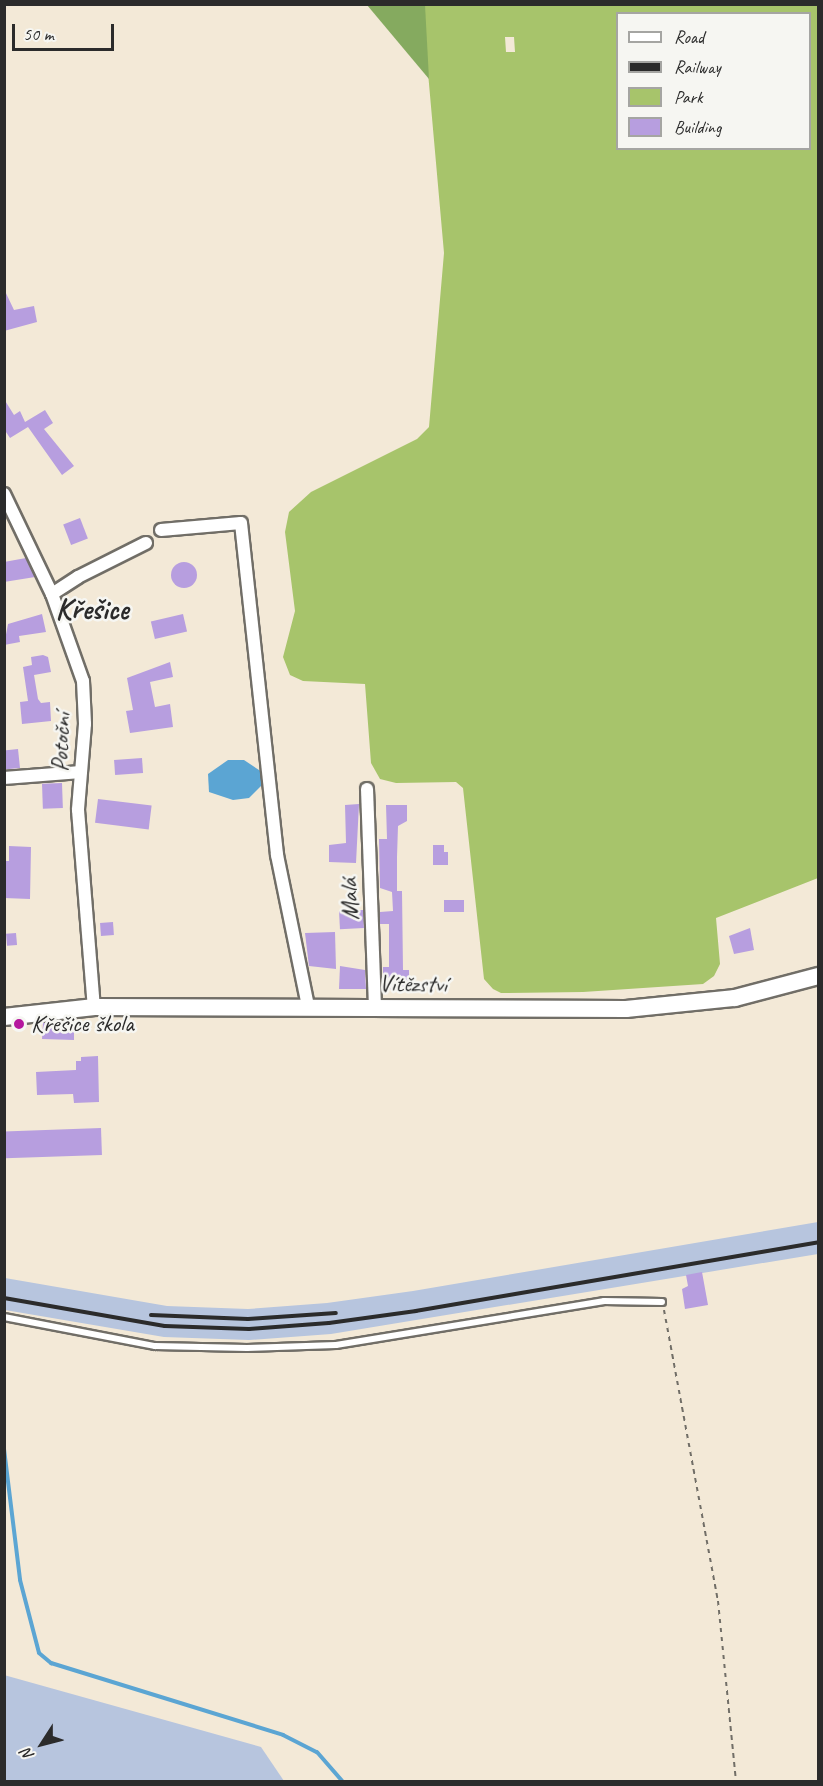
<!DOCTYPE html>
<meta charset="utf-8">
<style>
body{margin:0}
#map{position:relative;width:823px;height:1786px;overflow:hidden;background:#f3e9d7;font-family:Caveat,sans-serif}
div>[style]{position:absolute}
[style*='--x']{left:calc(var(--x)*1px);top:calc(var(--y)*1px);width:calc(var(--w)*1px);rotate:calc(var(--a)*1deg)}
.industrial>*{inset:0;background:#b7c5de}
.green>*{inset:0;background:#a7c46b}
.forest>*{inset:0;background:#85aa5f}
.water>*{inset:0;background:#5ba5d3}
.stream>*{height:4px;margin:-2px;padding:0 2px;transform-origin:2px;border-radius:2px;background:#5ba5d3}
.building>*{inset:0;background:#b79edf;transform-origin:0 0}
.round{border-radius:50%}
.path>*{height:2px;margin-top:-1px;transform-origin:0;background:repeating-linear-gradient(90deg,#716e67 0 4.5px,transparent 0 9px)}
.roads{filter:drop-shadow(2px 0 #716e67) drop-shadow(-2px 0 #716e67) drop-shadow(0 2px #716e67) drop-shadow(0 -2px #716e67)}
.service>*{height:6px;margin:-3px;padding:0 3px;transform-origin:3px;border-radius:3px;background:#fff}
.minor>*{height:12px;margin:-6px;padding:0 6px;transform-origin:6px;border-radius:6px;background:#fff}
.secondary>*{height:16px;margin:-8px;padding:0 8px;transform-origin:8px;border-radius:8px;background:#fff}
.rail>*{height:4px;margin:-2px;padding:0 2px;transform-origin:2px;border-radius:2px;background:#2b2b2b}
.dots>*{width:16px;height:16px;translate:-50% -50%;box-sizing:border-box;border:3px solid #f6f6f2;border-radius:50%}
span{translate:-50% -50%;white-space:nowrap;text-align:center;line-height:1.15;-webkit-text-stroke:5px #f6f6f2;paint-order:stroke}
.street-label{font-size:24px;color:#2b2b2b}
.poi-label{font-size:24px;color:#2b2b2b}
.left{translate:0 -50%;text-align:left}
.district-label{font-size:30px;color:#2b2b2b;font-weight:700}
.frame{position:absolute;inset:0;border:6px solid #2b2b2b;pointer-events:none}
.legend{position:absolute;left:616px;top:12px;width:195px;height:138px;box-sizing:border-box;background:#f6f6f2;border:2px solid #a5a5a2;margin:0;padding:8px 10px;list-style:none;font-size:18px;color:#2b2b2b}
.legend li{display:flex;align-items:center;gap:12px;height:30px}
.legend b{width:30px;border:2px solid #a5a5a2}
.north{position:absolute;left:12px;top:1714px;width:60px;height:60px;-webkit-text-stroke:4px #f6f6f2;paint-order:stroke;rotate:234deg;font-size:16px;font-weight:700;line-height:24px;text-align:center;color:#2b2b2b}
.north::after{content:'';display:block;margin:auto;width:21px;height:27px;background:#2b2b2b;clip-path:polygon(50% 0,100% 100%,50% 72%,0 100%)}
.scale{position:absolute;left:12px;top:24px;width:102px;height:27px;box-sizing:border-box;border:3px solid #2b2b2b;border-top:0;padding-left:8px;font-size:18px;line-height:21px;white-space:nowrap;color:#2b2b2b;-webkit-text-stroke:4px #f6f6f2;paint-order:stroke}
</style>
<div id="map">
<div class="industrial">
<i style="clip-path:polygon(818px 1222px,818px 1254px,331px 1334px,249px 1340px,164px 1337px,5px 1310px,5px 1278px,167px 1306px,248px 1309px,327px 1303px,413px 1291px)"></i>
<i style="clip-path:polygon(4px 1675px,261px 1747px,284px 1781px,5px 1781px)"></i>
</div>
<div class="green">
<i style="clip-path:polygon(evenodd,422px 5px,818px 5px,818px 878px,716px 918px,720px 964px,714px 976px,703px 984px,583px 992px,501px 993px,493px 989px,484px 979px,463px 788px,456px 782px,396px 783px,380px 779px,371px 763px,365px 684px,303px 681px,290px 675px,283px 657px,295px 611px,285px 532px,289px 512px,311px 492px,417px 439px,429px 427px,444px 253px,422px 5px,618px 14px,810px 14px,810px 148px,618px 148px,618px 14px,422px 5px,505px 37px,514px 37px,515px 52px,506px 52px,505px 37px)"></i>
</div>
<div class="forest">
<i style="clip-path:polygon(367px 5px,425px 5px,429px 79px)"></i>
</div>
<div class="water">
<i style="clip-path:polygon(228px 760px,244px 760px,265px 774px,265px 782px,249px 798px,233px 800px,209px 792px,208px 774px)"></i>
</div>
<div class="stream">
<i style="--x:4;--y:1449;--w:132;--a:83"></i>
<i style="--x:20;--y:1580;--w:75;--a:75.4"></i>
<i style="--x:39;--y:1653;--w:16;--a:40"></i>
<i style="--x:51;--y:1663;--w:243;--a:17.2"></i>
<i style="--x:283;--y:1735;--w:38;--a:27"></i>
<i style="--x:317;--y:1752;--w:40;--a:49"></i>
</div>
<div class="building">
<i style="clip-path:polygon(4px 289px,14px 310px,34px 306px,37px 322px,4px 331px)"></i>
<i style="clip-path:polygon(4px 399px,14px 415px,20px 411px,25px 422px,45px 410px,53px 423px,44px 429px,74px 466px,62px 475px,28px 427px,10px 438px,4px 429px)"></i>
<i style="left:80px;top:518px;width:22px;height:18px;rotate:69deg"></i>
<i style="clip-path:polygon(26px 558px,35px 577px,4px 582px,4px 562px)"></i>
<i class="round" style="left:171px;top:562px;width:26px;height:26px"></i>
<i style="clip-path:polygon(42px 614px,46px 632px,19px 636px,20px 642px,4px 645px,8px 624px)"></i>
<i style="left:183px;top:614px;width:18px;height:33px;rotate:77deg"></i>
<i style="clip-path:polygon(43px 655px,48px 657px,51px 672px,34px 675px,38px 699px,41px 703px,50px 702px,51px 721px,22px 724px,20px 702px,28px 701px,23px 667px,32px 665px,31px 657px)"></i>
<i style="clip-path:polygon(170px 662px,173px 677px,150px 682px,155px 707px,170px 704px,173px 727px,130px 733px,126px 711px,133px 710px,127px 678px)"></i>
<i style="left:18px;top:749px;width:19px;height:14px;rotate:84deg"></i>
<i style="left:142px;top:758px;width:15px;height:28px;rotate:86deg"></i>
<i style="left:62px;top:783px;width:25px;height:20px;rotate:88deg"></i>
<i style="left:98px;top:799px;width:54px;height:24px;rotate:7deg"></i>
<i style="clip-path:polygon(359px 804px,356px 863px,329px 862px,329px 845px,346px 843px,345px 805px)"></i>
<i style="clip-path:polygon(386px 805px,407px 805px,407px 821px,398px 826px,397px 857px,397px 891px,402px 891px,403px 970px,409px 970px,409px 990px,383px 989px,383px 967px,389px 967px,389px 924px,380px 924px,380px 912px,393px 911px,392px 892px,380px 888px,379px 839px,387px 839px)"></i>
<i style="clip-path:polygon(433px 845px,444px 845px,444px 852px,448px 852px,448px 865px,433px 865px)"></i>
<i style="clip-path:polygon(9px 846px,31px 847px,30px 899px,4px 898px,4px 861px,9px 861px)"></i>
<i style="left:444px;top:900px;width:20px;height:12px"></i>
<i style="left:363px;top:910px;width:18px;height:24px;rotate:87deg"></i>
<i style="left:113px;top:922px;width:13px;height:13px;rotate:86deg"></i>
<i style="clip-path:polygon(750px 928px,754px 950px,734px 954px,729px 936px)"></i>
<i style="clip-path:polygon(335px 932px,336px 969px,309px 966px,305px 933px)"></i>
<i style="left:16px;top:933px;width:12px;height:10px;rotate:85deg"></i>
<i style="clip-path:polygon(340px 966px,365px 970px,366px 989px,339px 989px)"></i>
<i style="clip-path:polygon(74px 1021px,74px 1040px,42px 1039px,43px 1023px)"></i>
<i style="clip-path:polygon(98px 1056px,99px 1102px,74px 1103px,73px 1094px,37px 1095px,36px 1072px,76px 1070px,76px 1061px,81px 1061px,81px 1057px)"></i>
<i style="left:101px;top:1128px;width:27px;height:97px;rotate:88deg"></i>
<i style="clip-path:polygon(702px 1272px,708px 1305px,685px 1309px,682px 1289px,688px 1286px,686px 1275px)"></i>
</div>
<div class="path">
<i style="--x:664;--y:1310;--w:296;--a:79.5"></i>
<i style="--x:718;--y:1601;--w:182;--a:84.3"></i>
</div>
<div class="roads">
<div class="service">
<i style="--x:4;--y:1317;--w:154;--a:10.9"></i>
<i style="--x:155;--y:1346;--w:92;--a:1.2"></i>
<i style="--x:247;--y:1348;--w:89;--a:-1.9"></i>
<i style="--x:336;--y:1345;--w:272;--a:-9.3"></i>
<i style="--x:604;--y:1301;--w:58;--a:1"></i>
</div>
<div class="minor">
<i style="--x:4;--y:494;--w:111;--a:64.4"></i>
<i style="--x:52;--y:594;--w:92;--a:70.4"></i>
<i style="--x:83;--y:681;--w:43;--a:87.3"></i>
<i style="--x:85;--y:724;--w:86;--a:94.7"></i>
<i style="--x:78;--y:810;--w:198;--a:85.4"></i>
<i style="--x:161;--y:530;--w:80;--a:-5"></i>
<i style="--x:241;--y:523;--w:334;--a:83.8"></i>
<i style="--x:277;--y:855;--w:154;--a:78.4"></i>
<i style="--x:52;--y:594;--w:31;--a:-33"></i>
<i style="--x:78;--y:577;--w:76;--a:-26.6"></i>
<i style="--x:4;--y:778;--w:77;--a:-4.5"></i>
<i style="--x:367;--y:789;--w:218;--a:87.9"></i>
</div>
<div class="secondary">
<i style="--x:4;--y:1017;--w:91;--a:-6.3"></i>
<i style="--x:94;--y:1007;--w:532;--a:0.22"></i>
<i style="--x:626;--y:1009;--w:110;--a:-5.8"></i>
<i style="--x:735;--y:998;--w:86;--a:-14.8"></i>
</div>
</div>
<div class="rail">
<i style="--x:4;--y:1298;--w:163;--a:9.9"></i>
<i style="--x:165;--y:1326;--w:84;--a:2"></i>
<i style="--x:249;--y:1329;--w:80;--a:-4.3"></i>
<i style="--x:329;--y:1323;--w:88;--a:-7.9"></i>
<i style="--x:416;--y:1311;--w:408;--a:-9.7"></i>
<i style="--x:151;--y:1315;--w:97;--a:2.4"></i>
<i style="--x:248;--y:1319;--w:88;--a:-3.9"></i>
</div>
<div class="dots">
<i style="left:19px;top:1024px;background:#b5179e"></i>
</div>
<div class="street-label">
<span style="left:61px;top:742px;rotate:-87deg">Potoční</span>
<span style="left:350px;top:899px;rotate:-92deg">Malá</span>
<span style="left:413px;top:984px;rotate:1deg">Vítězství</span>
</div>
<div class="poi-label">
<span class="left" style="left:31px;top:1024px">Křešice škola</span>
</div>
<div class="district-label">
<span style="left:92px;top:609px">Křešice</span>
</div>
<div class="frame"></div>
<ul class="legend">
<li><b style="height:8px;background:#fff"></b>Road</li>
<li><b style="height:8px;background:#2b2b2b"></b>Railway</li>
<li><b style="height:16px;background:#a7c46b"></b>Park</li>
<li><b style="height:16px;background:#b79edf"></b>Building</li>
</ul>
<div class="north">N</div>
<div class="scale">50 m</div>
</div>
